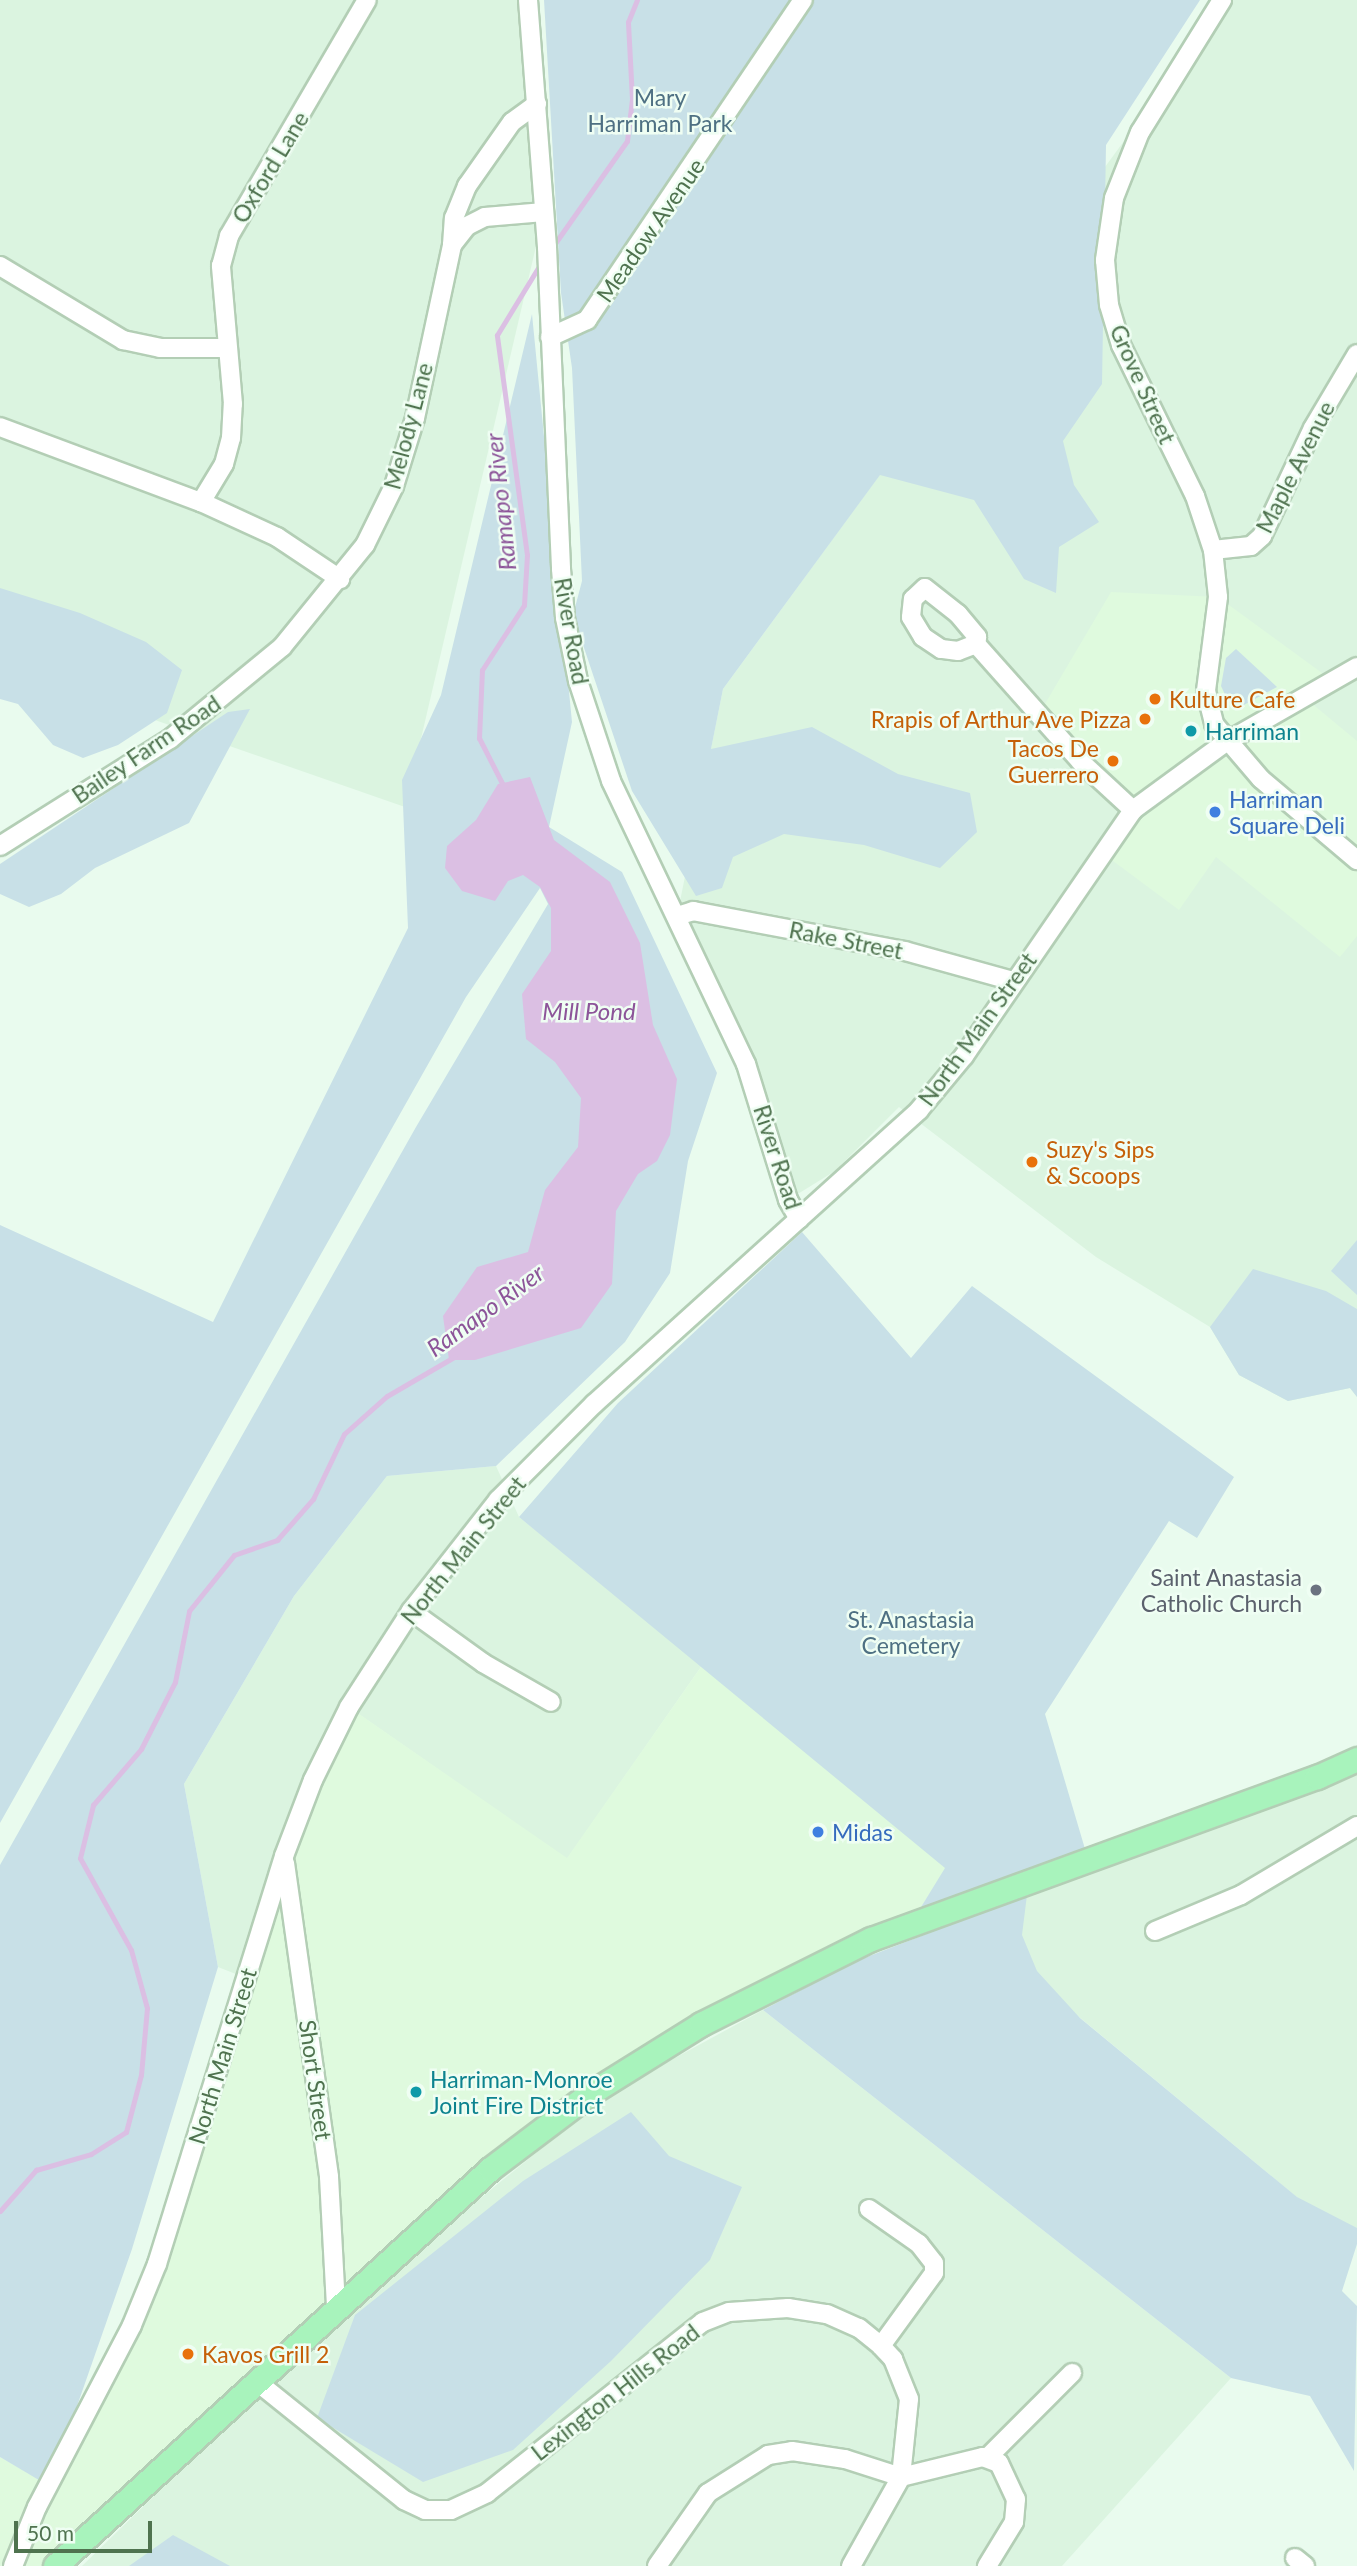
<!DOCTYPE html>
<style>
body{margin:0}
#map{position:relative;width:1357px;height:2566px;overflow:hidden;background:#e9fbee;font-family:Lato,sans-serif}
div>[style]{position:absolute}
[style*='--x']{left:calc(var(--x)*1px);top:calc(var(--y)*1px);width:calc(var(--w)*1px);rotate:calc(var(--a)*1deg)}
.residential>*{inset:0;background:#dbf4e0}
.commercial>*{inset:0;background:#dffade}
.green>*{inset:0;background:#c8e0e7}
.water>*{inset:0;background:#dbbfe3}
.stream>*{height:5px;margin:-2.5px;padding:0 2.5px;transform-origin:2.5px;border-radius:2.5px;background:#dbbfe3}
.roads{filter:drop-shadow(2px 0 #b3ceb5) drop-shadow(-2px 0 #b3ceb5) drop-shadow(0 2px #b3ceb5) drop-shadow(0 -2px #b3ceb5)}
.minor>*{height:18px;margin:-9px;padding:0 9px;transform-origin:9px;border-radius:9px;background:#fff}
.major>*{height:23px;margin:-11.5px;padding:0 11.5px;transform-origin:11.5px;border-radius:11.5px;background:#a8f3bc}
.dots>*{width:19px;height:19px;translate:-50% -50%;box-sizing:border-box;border:4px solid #effef3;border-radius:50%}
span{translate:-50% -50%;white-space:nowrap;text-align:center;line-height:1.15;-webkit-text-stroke:5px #effef3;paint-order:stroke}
.park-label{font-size:23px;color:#4e7083}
.street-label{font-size:23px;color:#4f734f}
.food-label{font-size:23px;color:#c56008}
.left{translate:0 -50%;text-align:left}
.right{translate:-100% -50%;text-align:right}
.culture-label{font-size:23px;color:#0d838f}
.shop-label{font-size:23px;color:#366cbe}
.worship-label{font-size:23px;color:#5b616d}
.water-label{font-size:24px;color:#8c5499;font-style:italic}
.scale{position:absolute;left:14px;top:2521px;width:138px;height:32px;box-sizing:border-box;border:4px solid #4f734f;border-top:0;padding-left:9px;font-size:21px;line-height:24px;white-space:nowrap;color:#4f734f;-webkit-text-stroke:5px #effef3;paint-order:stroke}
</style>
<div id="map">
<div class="residential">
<i style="clip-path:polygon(0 0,528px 0,544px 212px,405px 807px,0 666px)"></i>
<i style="clip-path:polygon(1222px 0,1357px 0,1357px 1397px,1350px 1388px,1288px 1401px,1239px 1375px,1210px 1327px,1096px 1257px,899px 1107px,835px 1171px,788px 1200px,763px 1111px,677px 916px,723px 689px,1184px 59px)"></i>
<i style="clip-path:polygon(496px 1466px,519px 1517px,703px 1664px,567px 1859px,350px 1708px,246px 1978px,218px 1967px,184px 1784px,294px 1596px,387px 1476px)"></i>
<i style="clip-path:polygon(1357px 1773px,1357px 2235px,1351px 2242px,962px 1920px)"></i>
<i style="clip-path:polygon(763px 2010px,1231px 2378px,1062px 2566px,82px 2566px,352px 2303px,607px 2095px)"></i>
</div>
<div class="commercial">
<i style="clip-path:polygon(1111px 592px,1218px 597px,1333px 681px,1304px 697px,1357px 741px,1357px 936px,1340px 957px,1216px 857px,1179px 910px,1101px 852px,1133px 810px,1039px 714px)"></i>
<i style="clip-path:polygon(703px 1664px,946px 1868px,910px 1925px,589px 2094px,55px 2566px,0 2566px,0 2457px,49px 2485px,132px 2325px,284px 1856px,349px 1707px,567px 1858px)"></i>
</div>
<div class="green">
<i style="clip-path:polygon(544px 0,1200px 0,1106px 145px,1102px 384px,1063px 441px,1074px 485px,1099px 522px,1059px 547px,1056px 593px,1024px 579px,974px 500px,880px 475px,723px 689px,711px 749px,812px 727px,898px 774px,970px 793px,977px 832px,940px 868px,864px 845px,784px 834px,733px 857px,722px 888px,696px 896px,632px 791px,573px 615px,582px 581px,572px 368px,561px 293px)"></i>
<i style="clip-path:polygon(532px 314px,572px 722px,549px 827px,622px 872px,717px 1073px,688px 1161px,670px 1273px,625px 1342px,496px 1466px,387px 1476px,294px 1596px,184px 1784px,218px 1967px,132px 2249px,49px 2486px,0 2457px,0 1865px,416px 1127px,548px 904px,540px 888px,466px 997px,0 1823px,0 1225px,213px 1322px,408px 928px,402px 780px,441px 695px)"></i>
<i style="clip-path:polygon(0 588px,80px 613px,146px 642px,182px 670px,167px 713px,118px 745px,83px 758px,53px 745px,18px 704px,0 699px)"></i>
<i style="clip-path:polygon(1236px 649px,1277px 687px,1240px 707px,1229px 703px,1221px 686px,1226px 658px)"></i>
<i style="clip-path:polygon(250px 709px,189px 823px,95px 868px,61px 894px,29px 907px,0 894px,0 864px,228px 712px)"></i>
<i style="clip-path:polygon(802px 1232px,911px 1358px,972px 1286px,1234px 1477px,1197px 1538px,1169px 1521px,1045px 1714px,1088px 1859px,910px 1925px,945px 1868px,519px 1517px,618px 1403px)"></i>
<i style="clip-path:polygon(1357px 1240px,1357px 1295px,1331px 1271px)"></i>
<i style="clip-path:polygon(1253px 1269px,1326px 1291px,1357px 1309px,1357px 1397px,1350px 1388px,1288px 1401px,1239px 1375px,1210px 1327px)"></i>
<i style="clip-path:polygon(1027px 1895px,1022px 1935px,1037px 1971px,1080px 2018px,1297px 2197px,1357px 2228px,1357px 2244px,1342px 2291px,1357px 2306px,1354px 2471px,1310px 2396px,1231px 2378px,763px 2010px,854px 1962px)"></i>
<i style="clip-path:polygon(631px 2112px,669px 2156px,742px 2187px,710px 2260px,611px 2361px,513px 2450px,423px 2482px,317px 2418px,355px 2315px,523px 2181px)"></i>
<i style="clip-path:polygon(173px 2535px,230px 2566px,129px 2566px)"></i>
</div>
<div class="water">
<i style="clip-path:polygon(530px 777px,554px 840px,610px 882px,640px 943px,653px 1025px,677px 1079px,670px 1135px,657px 1161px,638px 1174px,616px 1211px,612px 1284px,581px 1328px,475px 1360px,449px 1360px,443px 1316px,477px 1267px,528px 1252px,545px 1190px,578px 1147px,581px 1098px,555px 1062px,526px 1039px,522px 994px,551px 951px,551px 908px,540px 887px,523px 875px,508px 881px,495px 901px,462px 891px,445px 868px,447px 846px,476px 820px,498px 784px)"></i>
</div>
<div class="stream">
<i style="--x:551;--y:249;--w:132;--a:-54.9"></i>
<i style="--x:627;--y:141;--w:42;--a:-83.2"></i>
<i style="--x:632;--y:99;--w:77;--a:-93"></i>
<i style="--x:628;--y:22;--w:24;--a:-68"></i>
<i style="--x:504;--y:787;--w:55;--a:-117"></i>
<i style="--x:479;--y:738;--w:68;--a:-87.5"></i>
<i style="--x:482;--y:670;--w:77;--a:-57.1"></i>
<i style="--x:524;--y:605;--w:50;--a:-86.6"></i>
<i style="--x:527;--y:555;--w:222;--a:-97.8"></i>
<i style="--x:497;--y:335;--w:84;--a:-58.6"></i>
<i style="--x:0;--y:2211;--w:55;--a:-48.7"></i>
<i style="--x:36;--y:2170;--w:57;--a:-16.2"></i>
<i style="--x:91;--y:2154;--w:41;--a:-32.2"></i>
<i style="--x:126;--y:2132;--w:59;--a:-75.3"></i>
<i style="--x:141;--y:2075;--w:67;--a:-84.9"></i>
<i style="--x:147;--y:2008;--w:60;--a:-105.4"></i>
<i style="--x:131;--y:1950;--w:105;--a:-119"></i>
<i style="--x:80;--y:1858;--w:55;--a:-76.2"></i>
<i style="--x:93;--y:1805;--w:74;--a:-49.4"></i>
<i style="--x:141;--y:1749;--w:75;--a:-63.1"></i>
<i style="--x:175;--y:1682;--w:72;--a:-78.8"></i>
<i style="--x:189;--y:1611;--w:72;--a:-51.2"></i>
<i style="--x:234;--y:1555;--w:46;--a:-19.2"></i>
<i style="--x:277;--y:1540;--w:55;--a:-48.7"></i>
<i style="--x:313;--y:1499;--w:72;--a:-64.5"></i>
<i style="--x:344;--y:1434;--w:57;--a:-41.5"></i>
<i style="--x:387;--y:1396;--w:78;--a:-30.2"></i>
</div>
<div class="roads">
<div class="minor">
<i style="--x:528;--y:0;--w:248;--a:85.6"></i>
<i style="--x:547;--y:247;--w:322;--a:87.5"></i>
<i style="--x:561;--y:569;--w:49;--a:85.3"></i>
<i style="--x:565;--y:618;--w:64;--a:78.3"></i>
<i style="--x:578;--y:681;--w:105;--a:71.7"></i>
<i style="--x:611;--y:781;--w:314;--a:64.5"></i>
<i style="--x:746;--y:1064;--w:142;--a:72.8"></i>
<i style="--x:788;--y:1200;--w:22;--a:60"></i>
<i style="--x:1222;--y:0;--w:155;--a:121.8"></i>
<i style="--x:1140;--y:132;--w:71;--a:111.5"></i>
<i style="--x:1114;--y:198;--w:63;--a:98.3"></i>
<i style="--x:1105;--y:260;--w:45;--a:84.9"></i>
<i style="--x:1109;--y:305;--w:42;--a:73.3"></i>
<i style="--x:1121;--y:345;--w:168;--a:63.9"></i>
<i style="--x:1195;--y:496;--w:57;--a:71.6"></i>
<i style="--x:1213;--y:550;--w:47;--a:83.9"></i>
<i style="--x:1218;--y:597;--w:95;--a:97.3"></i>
<i style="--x:1206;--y:691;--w:34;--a:76"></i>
<i style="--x:1214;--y:724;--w:72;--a:49.5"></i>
<i style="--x:1261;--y:779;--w:126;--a:40.2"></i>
<i style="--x:452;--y:245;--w:27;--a:-86"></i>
<i style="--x:454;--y:218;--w:35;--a:-68"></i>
<i style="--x:467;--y:186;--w:78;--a:-54.9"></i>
<i style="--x:512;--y:122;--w:31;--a:-36"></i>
<i style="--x:0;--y:266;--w:144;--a:31"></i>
<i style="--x:123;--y:340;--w:38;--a:12"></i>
<i style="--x:160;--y:348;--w:67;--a:0"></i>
<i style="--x:550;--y:337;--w:41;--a:-24.7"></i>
<i style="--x:587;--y:320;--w:386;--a:-56"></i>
<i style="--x:0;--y:427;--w:215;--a:20.5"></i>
<i style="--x:201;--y:502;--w:84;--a:24.7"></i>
<i style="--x:277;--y:537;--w:76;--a:33.7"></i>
<i style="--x:201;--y:502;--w:44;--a:-58.8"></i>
<i style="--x:224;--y:464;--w:27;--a:-75"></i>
<i style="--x:231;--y:438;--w:34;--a:-87"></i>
<i style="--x:233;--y:404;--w:139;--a:-95"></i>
<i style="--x:221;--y:266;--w:31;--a:-75"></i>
<i style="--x:229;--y:236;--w:273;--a:-59.7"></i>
<i style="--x:1213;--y:550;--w:38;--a:-6"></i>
<i style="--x:1251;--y:546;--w:15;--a:-42"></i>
<i style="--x:1262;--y:536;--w:119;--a:-64.7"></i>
<i style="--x:1313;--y:428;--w:86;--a:-59.3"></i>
<i style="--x:925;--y:588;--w:42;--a:38.2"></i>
<i style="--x:958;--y:614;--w:30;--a:50"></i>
<i style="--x:977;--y:637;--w:7;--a:98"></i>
<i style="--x:976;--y:644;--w:19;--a:159"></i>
<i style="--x:958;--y:651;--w:17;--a:-173"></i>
<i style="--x:941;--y:649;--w:22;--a:-146"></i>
<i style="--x:923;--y:637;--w:23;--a:-121"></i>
<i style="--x:911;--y:617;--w:18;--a:-84"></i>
<i style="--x:913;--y:599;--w:16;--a:-43"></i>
<i style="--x:976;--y:644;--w:158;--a:48.3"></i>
<i style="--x:1081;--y:762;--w:71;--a:42.7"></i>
<i style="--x:0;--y:846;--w:201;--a:-32.2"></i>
<i style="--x:170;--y:739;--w:145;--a:-39.4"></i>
<i style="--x:282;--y:647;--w:132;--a:-50.9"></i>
<i style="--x:365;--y:545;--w:66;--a:-63.8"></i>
<i style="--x:394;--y:486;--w:71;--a:-72.8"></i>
<i style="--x:415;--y:418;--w:177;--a:-77.9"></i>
<i style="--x:452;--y:245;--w:24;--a:-52"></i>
<i style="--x:467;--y:226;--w:20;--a:-27"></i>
<i style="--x:485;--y:217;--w:59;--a:-4.8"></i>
<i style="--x:677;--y:916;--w:17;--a:-17"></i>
<i style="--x:693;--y:911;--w:216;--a:10.7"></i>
<i style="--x:905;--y:951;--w:112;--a:15.5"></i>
<i style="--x:411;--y:1611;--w:89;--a:35.8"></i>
<i style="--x:483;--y:1663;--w:78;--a:29.8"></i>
<i style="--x:285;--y:1863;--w:317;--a:82"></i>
<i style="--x:329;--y:2177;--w:129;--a:86.9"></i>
<i style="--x:1155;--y:1931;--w:93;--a:-22.7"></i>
<i style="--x:1241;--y:1895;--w:135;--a:-30.7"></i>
<i style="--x:869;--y:2209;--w:61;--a:35"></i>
<i style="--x:919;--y:2244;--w:24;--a:52"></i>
<i style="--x:934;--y:2263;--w:10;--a:90"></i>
<i style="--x:934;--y:2273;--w:90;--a:126"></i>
<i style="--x:256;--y:2381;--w:190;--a:38.8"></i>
<i style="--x:404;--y:2500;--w:23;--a:25"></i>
<i style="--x:425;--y:2510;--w:26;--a:0"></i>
<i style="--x:451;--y:2510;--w:40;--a:-25"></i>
<i style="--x:487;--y:2493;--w:275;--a:-38.4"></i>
<i style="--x:703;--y:2322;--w:28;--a:-21"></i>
<i style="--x:729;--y:2312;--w:59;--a:-3.9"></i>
<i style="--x:788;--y:2308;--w:39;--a:9"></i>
<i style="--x:827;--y:2314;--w:35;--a:24"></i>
<i style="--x:859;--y:2328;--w:28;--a:39"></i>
<i style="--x:881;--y:2346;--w:18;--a:47"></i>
<i style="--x:893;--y:2359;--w:43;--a:68.2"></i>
<i style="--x:909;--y:2399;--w:78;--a:95.9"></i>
<i style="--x:901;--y:2477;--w:102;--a:119.3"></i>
<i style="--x:988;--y:2457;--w:119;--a:-45"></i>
<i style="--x:1295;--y:2558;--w:13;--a:39"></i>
<i style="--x:13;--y:2566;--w:64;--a:-67.9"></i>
<i style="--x:37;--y:2507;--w:205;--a:-62.4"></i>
<i style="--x:132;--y:2325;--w:66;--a:-67.7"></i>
<i style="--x:157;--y:2264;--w:427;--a:-72.7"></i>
<i style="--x:284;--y:1856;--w:81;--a:-69.1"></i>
<i style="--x:313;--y:1780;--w:81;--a:-63.7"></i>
<i style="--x:349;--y:1707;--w:114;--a:-57.1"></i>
<i style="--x:411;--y:1611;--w:141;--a:-51.9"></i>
<i style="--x:498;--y:1500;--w:136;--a:-45"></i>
<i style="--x:594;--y:1404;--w:438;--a:-42.1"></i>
<i style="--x:919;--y:1110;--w:70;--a:-50.2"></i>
<i style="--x:964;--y:1056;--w:298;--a:-55.5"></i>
<i style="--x:1133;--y:810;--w:115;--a:-36.2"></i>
<i style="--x:1226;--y:742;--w:151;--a:-29.8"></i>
<i style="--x:657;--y:2566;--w:89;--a:-55.1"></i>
<i style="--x:708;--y:2493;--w:71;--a:-32.3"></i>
<i style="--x:768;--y:2455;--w:24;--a:-9"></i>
<i style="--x:792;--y:2451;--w:54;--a:8.6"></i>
<i style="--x:845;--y:2459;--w:59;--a:17.8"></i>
<i style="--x:901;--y:2477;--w:84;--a:-13.7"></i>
<i style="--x:983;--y:2457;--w:17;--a:21"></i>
<i style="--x:999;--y:2463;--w:40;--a:65"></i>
<i style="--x:1016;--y:2499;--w:23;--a:95"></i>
<i style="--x:1014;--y:2522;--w:52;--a:121.5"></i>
</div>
<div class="major">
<i style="--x:55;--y:2566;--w:589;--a:-42.38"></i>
<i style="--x:490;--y:2169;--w:124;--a:-37.1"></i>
<i style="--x:589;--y:2094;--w:132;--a:-32"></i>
<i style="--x:701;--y:2024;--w:190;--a:-26.6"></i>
<i style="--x:871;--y:1939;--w:475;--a:-20"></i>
<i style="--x:1317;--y:1777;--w:44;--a:-24.2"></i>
</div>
</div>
<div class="dots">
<i style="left:1155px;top:699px;background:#e8710a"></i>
<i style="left:1145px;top:719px;background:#e8710a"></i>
<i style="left:1191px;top:731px;background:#0f9aa8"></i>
<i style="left:1113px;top:761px;background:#e8710a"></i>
<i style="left:1215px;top:812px;background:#3f7fe0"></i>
<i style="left:1032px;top:1162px;background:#e8710a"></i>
<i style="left:1316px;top:1590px;background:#6b7280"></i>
<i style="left:818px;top:1832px;background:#3f7fe0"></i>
<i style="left:416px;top:2092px;background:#0f9aa8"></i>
<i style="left:188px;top:2354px;background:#e8710a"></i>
</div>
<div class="park-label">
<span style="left:660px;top:110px">Mary<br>Harriman Park</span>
<span style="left:911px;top:1632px">St. Anastasia<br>Cemetery</span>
</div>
<div class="street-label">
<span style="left:270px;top:167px;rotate:-59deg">Oxford Lane</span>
<span style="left:650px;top:230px;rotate:-55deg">Meadow Avenue</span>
<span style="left:1143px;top:384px;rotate:66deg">Grove Street</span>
<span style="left:408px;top:426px;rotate:-75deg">Melody Lane</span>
<span style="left:1295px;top:467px;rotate:-63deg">Maple Avenue</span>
<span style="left:572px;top:631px;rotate:80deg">River Road</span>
<span style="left:146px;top:749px;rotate:-34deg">Bailey Farm Road</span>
<span style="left:846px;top:940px;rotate:11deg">Rake Street</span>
<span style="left:977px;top:1029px;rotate:-54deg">North Main Street</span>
<span style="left:778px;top:1157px;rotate:72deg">River Road</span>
<span style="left:463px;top:1550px;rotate:-51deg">North Main Street</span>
<span style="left:222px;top:2056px;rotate:-73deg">North Main Street</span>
<span style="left:316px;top:2080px;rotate:82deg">Short Street</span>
<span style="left:615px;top:2392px;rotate:-38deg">Lexington Hills Road</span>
</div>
<div class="food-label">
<span class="left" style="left:1169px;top:699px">Kulture Cafe</span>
<span class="right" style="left:1131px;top:719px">Rrapis of Arthur Ave Pizza</span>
<span class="right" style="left:1099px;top:761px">Tacos De<br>Guerrero</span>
<span class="left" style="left:1046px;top:1162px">Suzy's Sips<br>&amp; Scoops</span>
<span class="left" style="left:202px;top:2354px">Kavos Grill 2</span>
</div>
<div class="culture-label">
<span class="left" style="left:1205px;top:731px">Harriman</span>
<span class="left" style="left:430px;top:2092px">Harriman-Monroe<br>Joint Fire District</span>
</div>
<div class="shop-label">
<span class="left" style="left:1229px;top:812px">Harriman<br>Square Deli</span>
<span class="left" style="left:832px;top:1832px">Midas</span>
</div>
<div class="worship-label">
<span class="right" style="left:1302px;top:1590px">Saint Anastasia<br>Catholic Church</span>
</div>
<div class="water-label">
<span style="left:500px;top:502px;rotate:-96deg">Ramapo River</span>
<span style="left:589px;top:1011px">Mill Pond</span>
<span style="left:485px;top:1310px;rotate:-36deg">Ramapo River</span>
</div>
<div class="scale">50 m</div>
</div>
